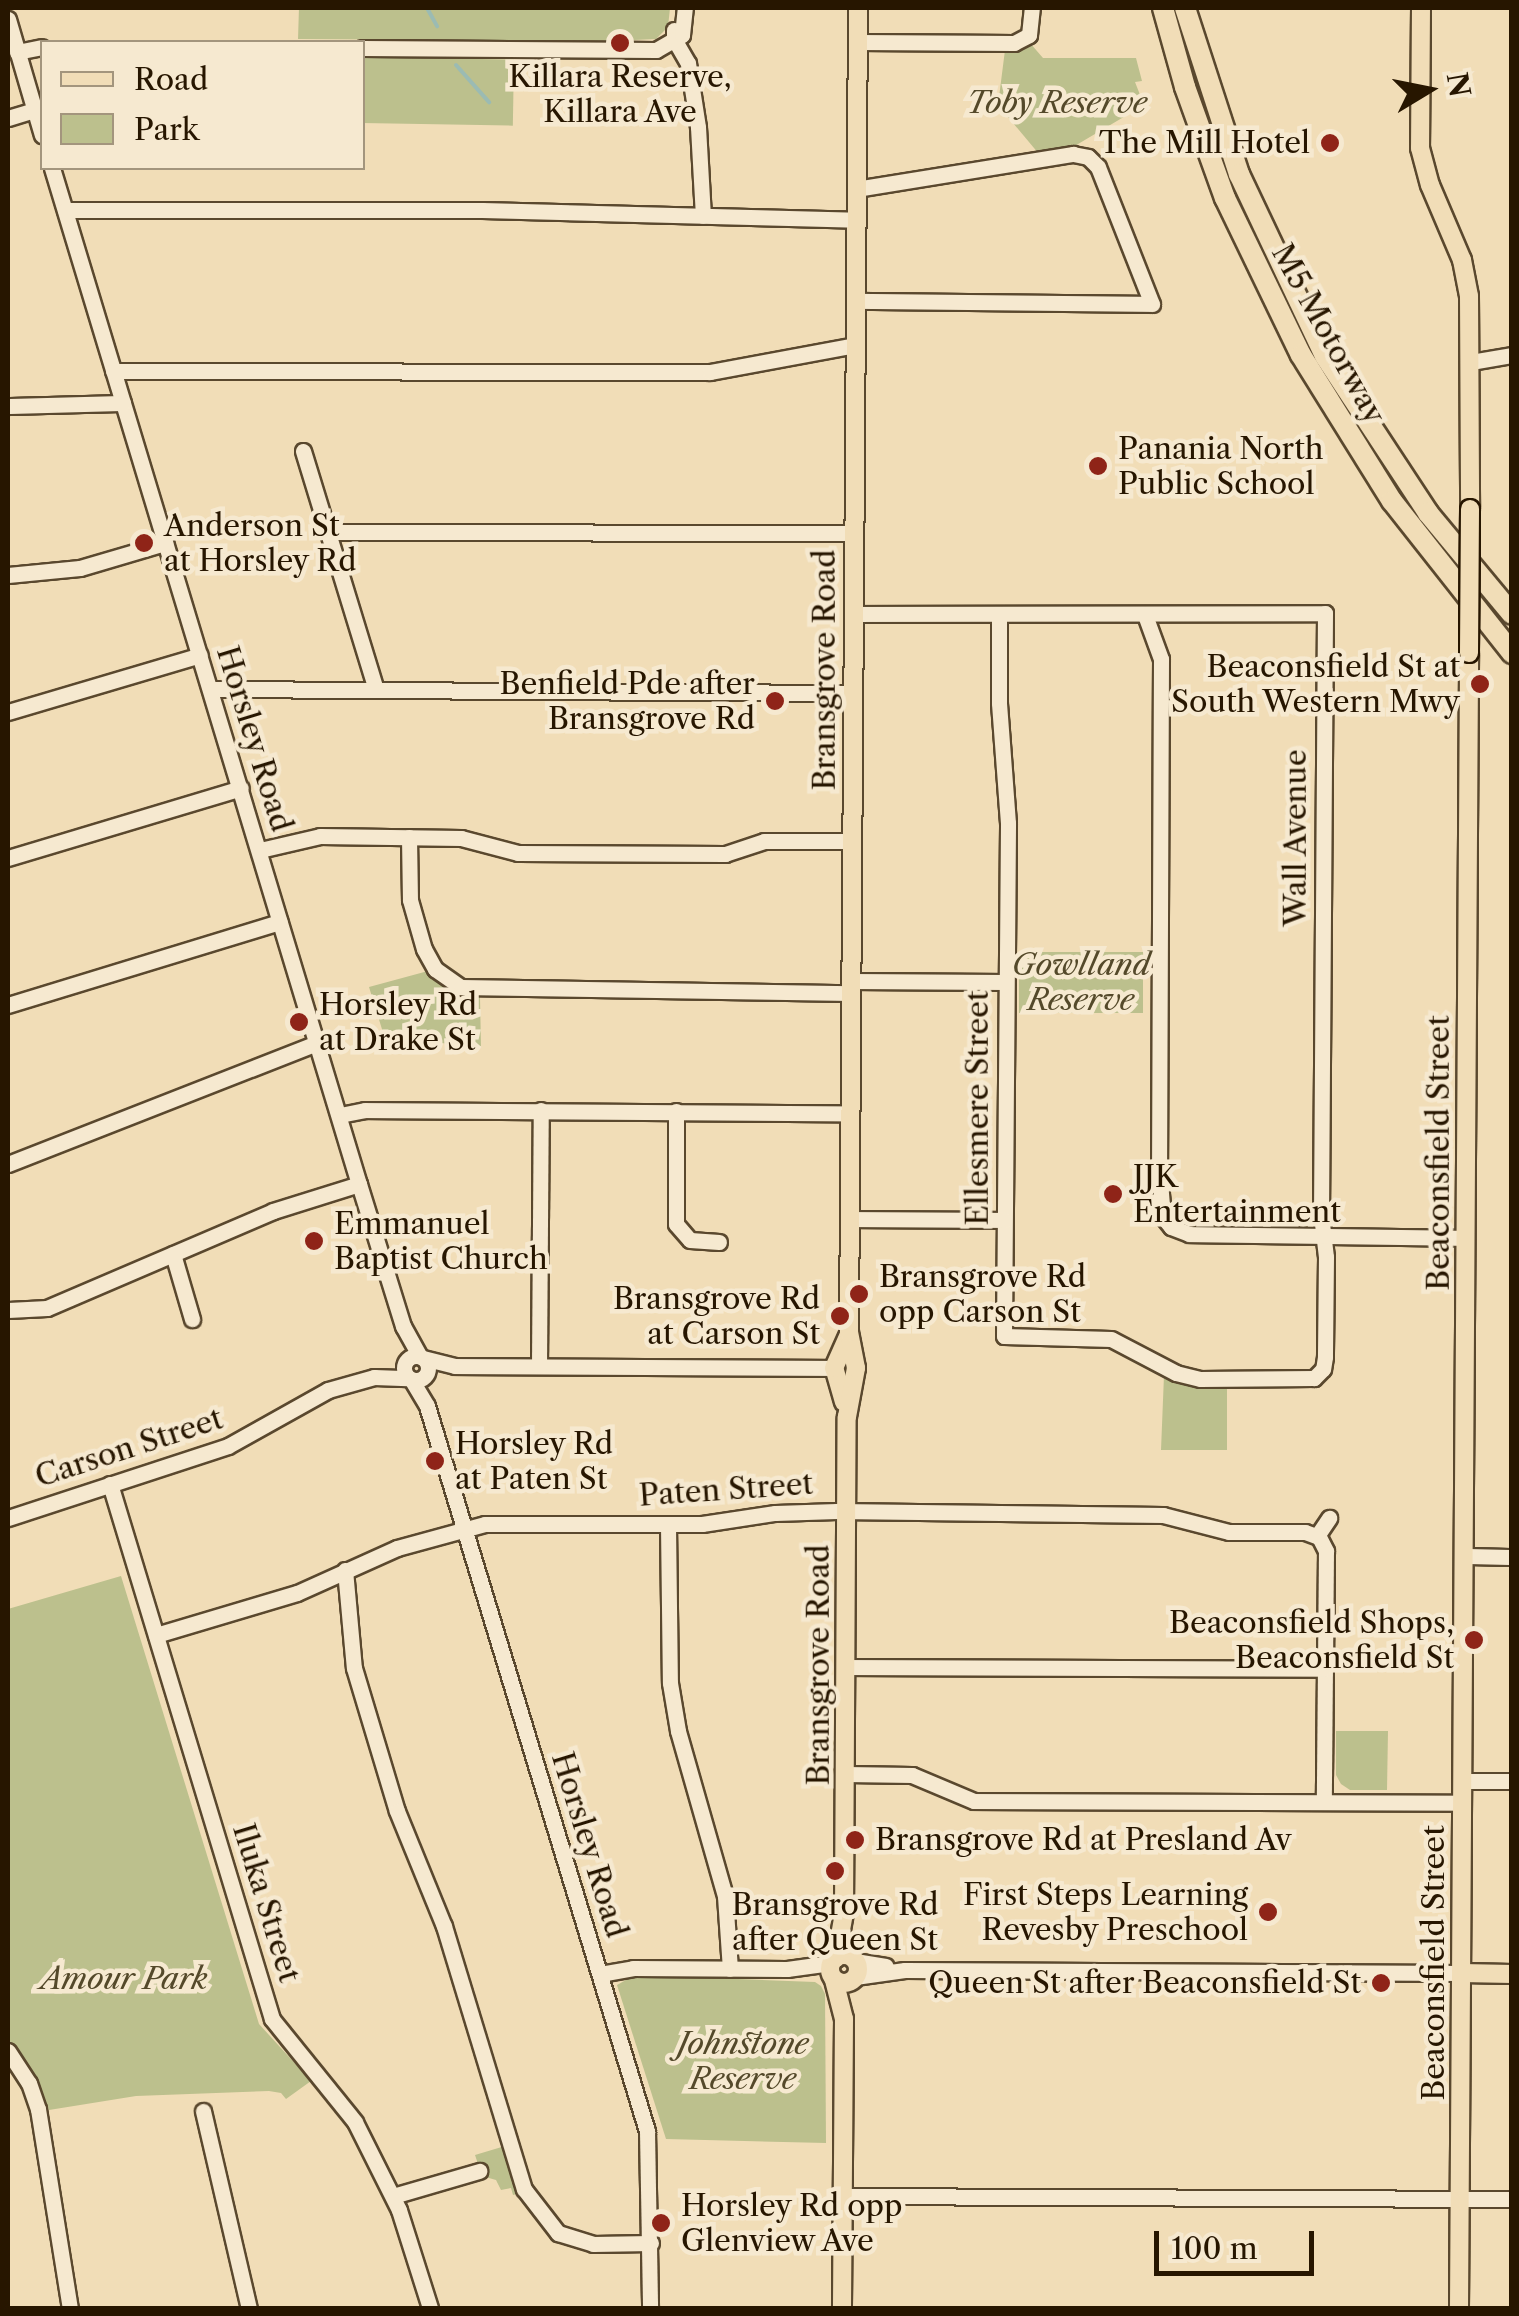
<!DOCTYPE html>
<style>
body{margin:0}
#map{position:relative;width:1519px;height:2316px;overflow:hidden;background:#f1ddb7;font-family:"Libre Caslon Text",serif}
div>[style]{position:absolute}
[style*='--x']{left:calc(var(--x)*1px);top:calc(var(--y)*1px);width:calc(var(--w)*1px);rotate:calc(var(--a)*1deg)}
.green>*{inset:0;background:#bcc08d;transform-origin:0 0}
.stream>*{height:4px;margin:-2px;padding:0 2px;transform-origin:2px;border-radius:2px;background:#9bbbb3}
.roads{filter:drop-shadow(2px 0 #5a482e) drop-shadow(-2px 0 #5a482e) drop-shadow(0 2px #5a482e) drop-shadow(0 -2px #5a482e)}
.minor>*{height:15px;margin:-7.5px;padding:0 7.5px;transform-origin:7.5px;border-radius:7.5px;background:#f6e9d0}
.minor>.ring{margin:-7.5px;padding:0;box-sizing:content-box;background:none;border:15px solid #f6e9d0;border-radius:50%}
.major>*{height:18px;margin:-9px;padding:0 9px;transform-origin:9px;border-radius:9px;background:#f1ddb7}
.major>.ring{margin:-9px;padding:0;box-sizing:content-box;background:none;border:18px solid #f1ddb7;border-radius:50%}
.highway>*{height:20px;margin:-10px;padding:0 10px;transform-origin:10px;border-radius:10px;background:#f1ddb7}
.bridges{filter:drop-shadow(2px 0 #271600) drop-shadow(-2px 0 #271600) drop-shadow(0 2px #271600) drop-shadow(0 -2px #271600)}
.major-bridge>*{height:18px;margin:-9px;padding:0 9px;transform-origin:9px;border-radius:9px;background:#f1ddb7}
.dots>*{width:28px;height:28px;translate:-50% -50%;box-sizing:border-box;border:5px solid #f6e9d0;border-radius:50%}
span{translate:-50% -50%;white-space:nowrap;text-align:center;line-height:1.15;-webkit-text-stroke:9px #f6e9d0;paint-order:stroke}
.poi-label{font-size:30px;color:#271600}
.right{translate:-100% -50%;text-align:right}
.left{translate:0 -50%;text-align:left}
.park-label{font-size:30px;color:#54492a;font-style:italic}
.street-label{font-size:30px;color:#271600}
.frame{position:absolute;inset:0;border:10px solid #271600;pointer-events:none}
.legend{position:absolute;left:40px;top:40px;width:325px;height:130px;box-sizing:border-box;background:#f6e9d0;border:2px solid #a3957d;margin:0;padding:12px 18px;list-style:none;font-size:30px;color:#271600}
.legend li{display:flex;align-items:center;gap:20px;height:50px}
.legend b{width:50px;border:2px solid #a3957d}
.north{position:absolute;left:1379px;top:40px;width:100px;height:100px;-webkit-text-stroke:8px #f6e9d0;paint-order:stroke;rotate:80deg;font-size:28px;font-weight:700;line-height:40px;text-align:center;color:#271600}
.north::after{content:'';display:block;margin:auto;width:35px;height:45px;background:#271600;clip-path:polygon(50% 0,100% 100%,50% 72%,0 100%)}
.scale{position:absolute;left:1154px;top:2231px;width:160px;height:45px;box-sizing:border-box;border:5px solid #271600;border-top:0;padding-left:12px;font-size:30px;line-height:35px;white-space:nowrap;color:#271600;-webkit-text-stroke:8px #f6e9d0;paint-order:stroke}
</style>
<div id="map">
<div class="green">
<i style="clip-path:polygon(299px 8px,670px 8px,668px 27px,656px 39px,612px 41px,298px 39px)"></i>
<i style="clip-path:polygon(1030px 43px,1043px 58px,1136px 58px,1142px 81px,1135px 82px,1144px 105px,1073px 147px,1039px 154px,998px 105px,1005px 50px)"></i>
<i style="left:363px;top:57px;width:151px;height:66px;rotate:1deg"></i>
<i style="left:1019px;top:952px;width:124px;height:61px"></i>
<i style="clip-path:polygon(428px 971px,452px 989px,480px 997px,481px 1046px,385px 1039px,369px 987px)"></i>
<i style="clip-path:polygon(1164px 1375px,1189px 1384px,1227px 1387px,1227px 1450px,1161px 1450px)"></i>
<i style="clip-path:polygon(121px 1576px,259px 2024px,311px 2081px,286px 2099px,281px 2093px,269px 2091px,136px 2096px,49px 2110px,8px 2038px,8px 1609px)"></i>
<i style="clip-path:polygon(1336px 1731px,1388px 1731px,1387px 1790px,1350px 1790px,1341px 1784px,1336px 1775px)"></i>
<i style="clip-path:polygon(635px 1975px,815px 1982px,821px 1986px,825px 1994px,826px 2143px,666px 2139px,617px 1985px)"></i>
<i style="clip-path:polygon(505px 2146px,520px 2193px,513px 2195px,511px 2188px,501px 2190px,496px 2180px,482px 2176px,475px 2155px)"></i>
</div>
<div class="stream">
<i style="--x:427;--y:8;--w:21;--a:61"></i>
<i style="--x:456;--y:65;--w:50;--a:48.3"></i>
</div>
<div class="roads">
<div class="minor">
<i style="--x:8;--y:19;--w:121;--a:73.7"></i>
<i style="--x:674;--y:30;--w:9;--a:90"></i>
<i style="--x:674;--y:39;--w:28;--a:60"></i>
<i style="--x:688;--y:63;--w:65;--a:81.1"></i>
<i style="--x:698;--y:127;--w:89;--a:86.8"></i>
<i style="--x:858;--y:42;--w:156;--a:0.4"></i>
<i style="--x:1014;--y:43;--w:17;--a:-28"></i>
<i style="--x:1029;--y:35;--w:27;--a:-84"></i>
<i style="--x:362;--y:48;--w:294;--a:0.4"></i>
<i style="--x:656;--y:50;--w:30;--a:-30"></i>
<i style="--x:682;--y:35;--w:27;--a:-84"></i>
<i style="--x:17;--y:52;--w:25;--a:-11"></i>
<i style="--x:8;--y:118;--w:28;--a:-17"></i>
<i style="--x:52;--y:168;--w:1061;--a:73.19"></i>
<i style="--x:359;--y:1184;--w:149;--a:72.8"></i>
<i style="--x:403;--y:1326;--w:35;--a:61"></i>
<i style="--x:856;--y:189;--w:220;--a:-9.2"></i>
<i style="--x:1073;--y:154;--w:15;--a:11"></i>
<i style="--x:1088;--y:157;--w:14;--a:45"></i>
<i style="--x:1098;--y:167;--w:147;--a:68.5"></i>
<i style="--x:1152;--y:304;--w:296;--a:-179.4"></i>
<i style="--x:65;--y:210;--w:417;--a:0"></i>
<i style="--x:482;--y:210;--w:374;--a:1.5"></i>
<i style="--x:1471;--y:362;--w:42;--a:-9.7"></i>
<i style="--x:113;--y:371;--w:597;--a:0.1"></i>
<i style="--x:710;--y:372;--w:148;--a:-10.5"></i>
<i style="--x:8;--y:406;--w:115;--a:-1.5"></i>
<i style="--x:303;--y:451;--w:250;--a:73"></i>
<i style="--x:328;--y:532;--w:526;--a:0.11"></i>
<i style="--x:8;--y:575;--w:72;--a:-5.6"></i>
<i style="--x:80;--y:568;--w:89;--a:-16.4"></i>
<i style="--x:853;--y:614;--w:472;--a:-0.1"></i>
<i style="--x:1325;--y:613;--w:602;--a:90.38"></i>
<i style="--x:1321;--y:1215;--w:42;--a:83.2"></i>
<i style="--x:1326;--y:1257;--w:100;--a:90.6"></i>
<i style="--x:1325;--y:1357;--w:12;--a:99"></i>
<i style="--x:1323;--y:1369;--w:13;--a:135"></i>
<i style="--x:1314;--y:1378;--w:114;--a:179.5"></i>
<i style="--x:1200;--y:1379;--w:25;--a:-166"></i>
<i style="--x:1176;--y:1373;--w:73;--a:-152.4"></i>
<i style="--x:1111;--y:1339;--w:107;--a:-178.4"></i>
<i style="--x:1004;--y:1336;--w:513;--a:-89.55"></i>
<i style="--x:1008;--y:823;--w:120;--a:-94.3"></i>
<i style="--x:999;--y:703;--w:89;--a:-90"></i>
<i style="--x:1145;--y:615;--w:47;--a:70"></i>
<i style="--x:1161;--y:659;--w:511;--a:90.22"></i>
<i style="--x:1159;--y:1170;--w:47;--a:85.1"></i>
<i style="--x:1163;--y:1217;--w:13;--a:51"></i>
<i style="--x:1171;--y:1227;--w:19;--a:21"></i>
<i style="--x:1189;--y:1234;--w:277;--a:0.8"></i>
<i style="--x:211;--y:689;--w:642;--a:0.36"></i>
<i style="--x:8;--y:712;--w:200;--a:-16.5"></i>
<i style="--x:409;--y:837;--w:63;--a:89.1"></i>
<i style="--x:410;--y:900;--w:51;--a:74.1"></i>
<i style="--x:424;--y:949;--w:23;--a:61"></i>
<i style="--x:435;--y:969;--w:32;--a:35"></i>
<i style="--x:461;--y:987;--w:390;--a:0.9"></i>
<i style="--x:260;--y:850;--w:62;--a:-13.1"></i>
<i style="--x:320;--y:836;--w:141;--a:0.8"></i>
<i style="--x:461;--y:838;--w:59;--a:14.7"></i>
<i style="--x:518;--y:853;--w:207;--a:0.3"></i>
<i style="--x:725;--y:854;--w:41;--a:-18.4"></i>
<i style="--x:764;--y:841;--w:87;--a:0"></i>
<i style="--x:8;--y:858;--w:243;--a:-16.7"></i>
<i style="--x:852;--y:981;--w:154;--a:0.4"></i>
<i style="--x:8;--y:1005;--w:284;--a:-17"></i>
<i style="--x:676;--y:1111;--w:113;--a:90"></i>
<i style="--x:676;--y:1224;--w:21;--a:49"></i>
<i style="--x:690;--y:1240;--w:29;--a:4"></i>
<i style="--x:340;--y:1115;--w:25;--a:-11"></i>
<i style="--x:365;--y:1110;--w:486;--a:0.4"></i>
<i style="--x:8;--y:1164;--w:331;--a:-21.4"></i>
<i style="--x:851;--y:1219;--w:153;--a:0.4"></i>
<i style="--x:173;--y:1254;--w:68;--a:73.7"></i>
<i style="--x:8;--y:1310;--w:39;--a:-3"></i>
<i style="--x:47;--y:1308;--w:246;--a:-23.2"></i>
<i style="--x:273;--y:1211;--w:90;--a:-17.4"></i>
<i class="ring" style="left:404px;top:1356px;width:9px;height:9px"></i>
<i style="--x:423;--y:1358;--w:33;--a:14"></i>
<i style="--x:455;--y:1366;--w:379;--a:0.3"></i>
<i style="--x:539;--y:1366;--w:256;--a:-89.6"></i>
<i style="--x:411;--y:1379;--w:31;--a:59"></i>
<i style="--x:427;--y:1406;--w:758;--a:73.12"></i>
<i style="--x:647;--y:2131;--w:177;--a:89"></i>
<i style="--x:110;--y:1484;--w:559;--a:73.15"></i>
<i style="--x:272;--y:2019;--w:132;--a:51.1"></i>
<i style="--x:355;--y:2122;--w:98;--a:63.4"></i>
<i style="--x:399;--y:2210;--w:103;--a:72.4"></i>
<i style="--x:8;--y:1518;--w:231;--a:-18.1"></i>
<i style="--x:228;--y:1446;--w:115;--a:-29.2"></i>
<i style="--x:328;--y:1390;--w:48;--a:-15.8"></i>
<i style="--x:374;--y:1377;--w:34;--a:2"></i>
<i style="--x:668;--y:1525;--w:158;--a:89.3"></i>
<i style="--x:670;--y:1683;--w:49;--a:80.5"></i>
<i style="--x:678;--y:1731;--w:172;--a:74.1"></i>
<i style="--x:725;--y:1896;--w:73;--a:86.1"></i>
<i style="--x:1317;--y:1536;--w:22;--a:-56"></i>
<i style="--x:1465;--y:1556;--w:47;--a:1.2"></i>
<i style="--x:345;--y:1570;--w:98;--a:84.8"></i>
<i style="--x:354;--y:1668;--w:149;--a:73.3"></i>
<i style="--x:397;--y:1811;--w:124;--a:67.8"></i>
<i style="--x:444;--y:1926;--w:275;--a:73.1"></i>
<i style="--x:524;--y:2189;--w:56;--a:52.3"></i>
<i style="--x:558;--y:2233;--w:37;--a:17"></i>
<i style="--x:593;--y:2244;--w:58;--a:-1"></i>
<i style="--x:156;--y:1635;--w:147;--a:-16.6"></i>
<i style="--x:297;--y:1593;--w:110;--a:-24.2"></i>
<i style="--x:397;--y:1548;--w:91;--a:-15.3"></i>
<i style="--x:485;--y:1524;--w:217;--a:0"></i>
<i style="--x:702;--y:1524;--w:74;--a:-8.6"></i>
<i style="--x:775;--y:1513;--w:62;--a:-1.8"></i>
<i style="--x:837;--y:1511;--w:326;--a:0.7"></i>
<i style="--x:1163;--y:1515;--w:68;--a:14.4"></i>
<i style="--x:1229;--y:1532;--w:76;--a:0"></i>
<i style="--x:1305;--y:1532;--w:15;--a:20"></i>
<i style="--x:1319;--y:1537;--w:16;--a:63"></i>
<i style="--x:1326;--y:1551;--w:251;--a:90.5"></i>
<i style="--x:847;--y:1667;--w:477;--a:0.2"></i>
<i style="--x:846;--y:1774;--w:66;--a:0.9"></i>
<i style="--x:912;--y:1775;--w:67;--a:22.8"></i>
<i style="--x:974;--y:1801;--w:489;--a:0.2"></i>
<i style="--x:1463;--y:1781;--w:49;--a:0"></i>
<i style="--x:855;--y:1961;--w:31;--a:9"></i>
<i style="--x:600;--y:1974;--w:34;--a:-10"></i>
<i style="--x:633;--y:1968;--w:154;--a:0.4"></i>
<i style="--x:787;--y:1969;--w:44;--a:-7.8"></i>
<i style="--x:855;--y:1977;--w:50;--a:-8"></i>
<i style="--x:905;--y:1970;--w:557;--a:0.31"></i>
<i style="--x:8;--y:2051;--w:38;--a:57"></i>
<i style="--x:29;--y:2083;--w:28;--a:71"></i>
<i style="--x:38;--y:2109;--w:202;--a:80.9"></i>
<i style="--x:203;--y:2111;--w:202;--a:76.9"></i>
<i style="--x:393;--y:2196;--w:90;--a:-16.2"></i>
<i style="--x:843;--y:2196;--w:669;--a:0.26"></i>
</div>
<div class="major">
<i style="--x:1421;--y:8;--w:140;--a:90.4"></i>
<i style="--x:1420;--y:148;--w:38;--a:75"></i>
<i style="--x:1430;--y:185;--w:82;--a:66.9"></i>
<i style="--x:1462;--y:260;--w:37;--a:79"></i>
<i style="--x:1469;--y:296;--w:213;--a:89.7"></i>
<i style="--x:844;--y:1402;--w:35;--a:-106"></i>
<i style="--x:834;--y:1368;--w:37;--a:-66"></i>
<i class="ring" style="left:830px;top:1955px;width:10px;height:10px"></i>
<i style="--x:836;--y:1958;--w:46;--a:-79.9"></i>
<i style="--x:844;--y:1913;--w:496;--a:-89.7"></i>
<i style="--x:847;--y:1417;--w:50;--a:-79.6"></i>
<i style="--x:856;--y:1368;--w:37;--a:-101"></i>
<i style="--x:849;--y:1332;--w:1324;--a:-89.61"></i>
<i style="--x:1462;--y:1973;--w:50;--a:1.1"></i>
<i style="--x:834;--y:1980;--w:40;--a:75.6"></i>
<i style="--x:844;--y:2019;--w:289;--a:90.4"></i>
<i style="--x:1459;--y:2308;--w:1655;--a:-89.65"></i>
</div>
<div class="highway">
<i style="--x:1163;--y:8;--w:82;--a:74.4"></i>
<i style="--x:1185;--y:87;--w:118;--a:70.2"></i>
<i style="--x:1225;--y:198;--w:174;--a:64.2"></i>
<i style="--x:1301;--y:355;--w:172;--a:58.1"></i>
<i style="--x:1392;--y:501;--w:194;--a:51.7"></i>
<i style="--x:1185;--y:8;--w:175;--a:72"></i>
<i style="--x:1239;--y:174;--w:201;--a:64.7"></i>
<i style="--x:1325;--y:356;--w:188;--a:56.7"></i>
<i style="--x:1428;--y:513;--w:131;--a:50.3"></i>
</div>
</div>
<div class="bridges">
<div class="major-bridge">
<i style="--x:1469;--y:653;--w:144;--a:-89.6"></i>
</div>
</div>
<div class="dots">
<i style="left:620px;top:43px;background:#8f2418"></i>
<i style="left:1330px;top:143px;background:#8f2418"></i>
<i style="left:1098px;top:466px;background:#8f2418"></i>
<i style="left:144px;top:543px;background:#8f2418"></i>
<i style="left:1480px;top:684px;background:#8f2418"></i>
<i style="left:775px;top:701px;background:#8f2418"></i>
<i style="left:299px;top:1022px;background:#8f2418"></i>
<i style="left:1113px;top:1194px;background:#8f2418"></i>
<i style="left:314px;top:1241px;background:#8f2418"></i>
<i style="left:859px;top:1294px;background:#8f2418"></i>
<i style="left:840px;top:1316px;background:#8f2418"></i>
<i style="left:435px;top:1461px;background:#8f2418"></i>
<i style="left:1474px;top:1640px;background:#8f2418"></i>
<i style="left:855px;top:1840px;background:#8f2418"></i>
<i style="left:835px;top:1871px;background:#8f2418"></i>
<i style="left:1268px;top:1912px;background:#8f2418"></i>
<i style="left:1381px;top:1983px;background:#8f2418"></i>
<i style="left:661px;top:2223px;background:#8f2418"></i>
</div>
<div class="poi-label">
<span style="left:620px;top:94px">Killara Reserve,<br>Killara Ave</span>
<span class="right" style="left:1310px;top:143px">The Mill Hotel</span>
<span class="left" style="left:1118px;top:466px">Panania North<br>Public School</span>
<span class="left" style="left:164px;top:543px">Anderson St<br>at Horsley Rd</span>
<span class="right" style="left:1460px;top:684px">Beaconsfield St at<br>South Western Mwy</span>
<span class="right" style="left:755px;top:701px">Benfield Pde after<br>Bransgrove Rd</span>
<span class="left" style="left:319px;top:1022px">Horsley Rd<br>at Drake St</span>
<span class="left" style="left:1133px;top:1194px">JJK<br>Entertainment</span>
<span class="left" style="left:334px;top:1241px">Emmanuel<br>Baptist Church</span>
<span class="left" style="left:879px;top:1294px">Bransgrove Rd<br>opp Carson St</span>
<span class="right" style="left:820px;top:1316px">Bransgrove Rd<br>at Carson St</span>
<span class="left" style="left:455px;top:1461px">Horsley Rd<br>at Paten St</span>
<span class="right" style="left:1454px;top:1640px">Beaconsfield Shops,<br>Beaconsfield St</span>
<span class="left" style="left:875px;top:1840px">Bransgrove Rd at Presland Av</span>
<span class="right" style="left:1248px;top:1912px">First Steps Learning<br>Revesby Preschool</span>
<span style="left:835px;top:1922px">Bransgrove Rd<br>after Queen St</span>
<span class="right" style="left:1361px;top:1983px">Queen St after Beaconsfield St</span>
<span class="left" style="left:681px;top:2223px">Horsley Rd opp<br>Glenview Ave</span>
</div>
<div class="park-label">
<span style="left:1057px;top:103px">Toby Reserve</span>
<span style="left:1081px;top:982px">Gowlland<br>Reserve</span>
<span style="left:124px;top:1979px">Amour Park</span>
<span style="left:743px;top:2061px">Johnstone<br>Reserve</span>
</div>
<div class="street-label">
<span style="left:1328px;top:334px;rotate:61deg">M5 Motorway</span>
<span style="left:825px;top:670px;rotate:-90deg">Bransgrove Road</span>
<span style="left:254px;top:739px;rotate:73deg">Horsley Road</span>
<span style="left:1296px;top:838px;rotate:-90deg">Wall Avenue</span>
<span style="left:978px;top:1108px;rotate:-90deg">Ellesmere Street</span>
<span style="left:1439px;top:1153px;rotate:-90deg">Beaconsfield Street</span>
<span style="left:129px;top:1448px;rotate:-18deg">Carson Street</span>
<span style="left:726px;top:1490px;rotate:-4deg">Paten Street</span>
<span style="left:819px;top:1665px;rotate:-90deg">Bransgrove Road</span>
<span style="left:589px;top:1845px;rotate:73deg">Horsley Road</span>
<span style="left:266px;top:1903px;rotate:73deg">Iluka Street</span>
<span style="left:1434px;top:1963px;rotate:-90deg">Beaconsfield Street</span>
</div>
<div class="frame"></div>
<ul class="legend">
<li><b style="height:12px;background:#f1ddb7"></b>Road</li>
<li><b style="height:28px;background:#bcc08d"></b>Park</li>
</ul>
<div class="north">N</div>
<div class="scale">100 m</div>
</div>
